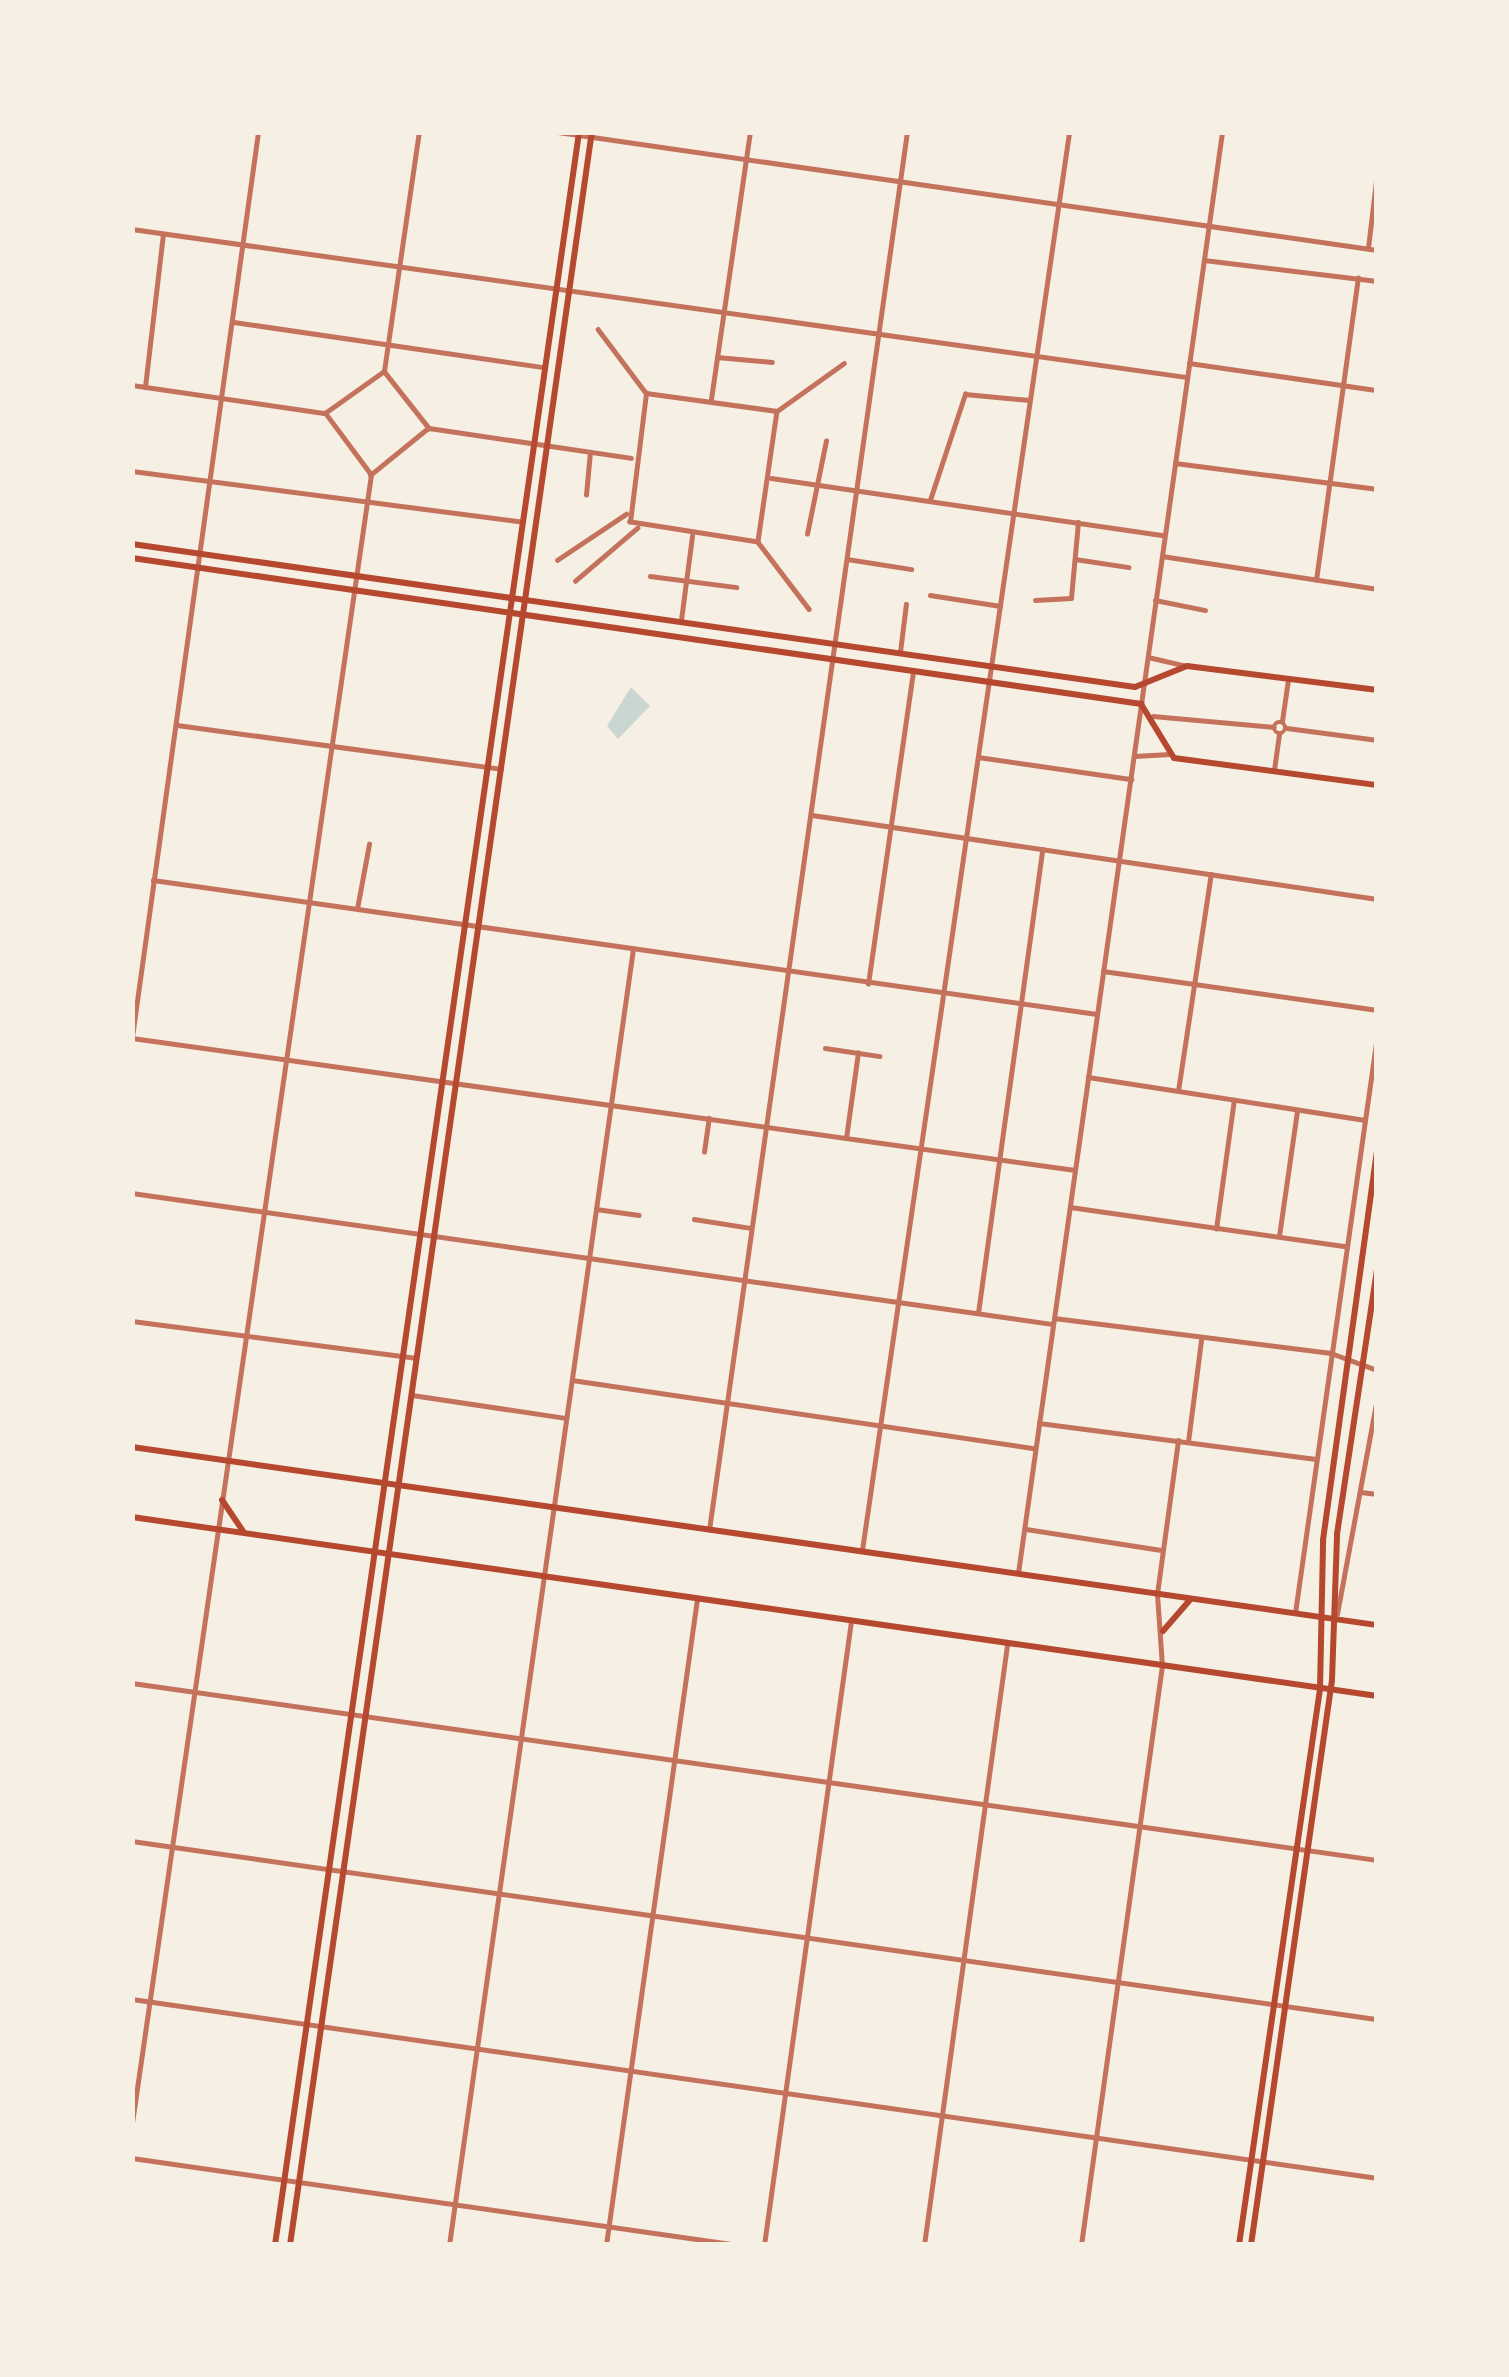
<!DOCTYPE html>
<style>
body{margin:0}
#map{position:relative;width:1509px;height:2377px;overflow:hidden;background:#f6efe4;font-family:"PT Sans Narrow",sans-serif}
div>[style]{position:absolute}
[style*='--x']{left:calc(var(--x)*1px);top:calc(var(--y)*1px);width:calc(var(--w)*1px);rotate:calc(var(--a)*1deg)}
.water>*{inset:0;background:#c9d6d2}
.minor>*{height:4.5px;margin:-2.25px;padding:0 2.25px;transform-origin:2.25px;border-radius:2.25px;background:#c5725c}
.minor>.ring{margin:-2.25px;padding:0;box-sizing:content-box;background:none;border:4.5px solid #c5725c;border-radius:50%}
.tertiary>*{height:4.5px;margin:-2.25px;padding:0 2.25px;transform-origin:2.25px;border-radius:2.25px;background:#c5725c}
.secondary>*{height:6px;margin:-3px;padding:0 3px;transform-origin:3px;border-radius:3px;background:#b5482f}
.primary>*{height:6px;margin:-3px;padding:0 3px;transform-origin:3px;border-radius:3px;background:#b5482f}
.trunk>*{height:6px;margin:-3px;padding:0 3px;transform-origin:3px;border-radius:3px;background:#b5482f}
span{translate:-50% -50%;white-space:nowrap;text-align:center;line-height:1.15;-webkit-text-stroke:10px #f6efe4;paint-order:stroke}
.frame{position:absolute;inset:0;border:135px solid #f6efe4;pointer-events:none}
</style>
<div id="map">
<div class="water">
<i style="clip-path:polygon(631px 687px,650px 706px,618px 739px,607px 726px)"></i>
</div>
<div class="minor">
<i style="--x:558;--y:132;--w:827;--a:8.2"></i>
<i style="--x:132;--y:229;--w:1065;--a:7.99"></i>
<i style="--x:1368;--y:248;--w:77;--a:-83.2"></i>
<i style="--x:1204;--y:260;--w:174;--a:6.9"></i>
<i style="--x:234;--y:322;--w:312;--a:8.3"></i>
<i style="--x:598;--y:329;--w:80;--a:53.1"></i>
<i style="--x:646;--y:393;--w:132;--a:7.8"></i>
<i style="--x:777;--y:411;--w:132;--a:98.3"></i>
<i style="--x:758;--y:542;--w:130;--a:-171.1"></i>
<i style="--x:630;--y:522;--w:130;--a:-82.9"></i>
<i style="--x:717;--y:357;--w:55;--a:5.2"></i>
<i style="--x:1189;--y:363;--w:190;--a:8.2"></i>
<i style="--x:384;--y:371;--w:73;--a:51.7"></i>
<i style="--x:429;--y:428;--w:75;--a:141"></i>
<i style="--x:371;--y:475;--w:77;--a:-126.6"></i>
<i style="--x:325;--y:413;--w:72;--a:-35.4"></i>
<i style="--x:384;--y:371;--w:242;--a:-81.7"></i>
<i style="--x:132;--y:385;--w:195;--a:8.3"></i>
<i style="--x:145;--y:387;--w:154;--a:-83.3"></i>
<i style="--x:711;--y:399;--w:270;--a:-81.7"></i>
<i style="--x:777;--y:411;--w:82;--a:-35.6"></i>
<i style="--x:429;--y:428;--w:204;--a:8.4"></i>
<i style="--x:1175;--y:463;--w:204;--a:7.3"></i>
<i style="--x:132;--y:471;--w:394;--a:7.4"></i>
<i style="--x:771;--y:478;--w:396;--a:8.3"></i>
<i style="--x:586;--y:495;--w:43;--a:-84.7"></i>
<i style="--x:930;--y:500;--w:112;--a:-71.7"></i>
<i style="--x:965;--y:394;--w:65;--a:5.3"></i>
<i style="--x:807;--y:534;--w:95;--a:-78.5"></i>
<i style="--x:758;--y:542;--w:84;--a:52.7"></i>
<i style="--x:1162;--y:556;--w:218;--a:8.7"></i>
<i style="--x:847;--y:559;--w:65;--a:8.9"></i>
<i style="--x:1075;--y:559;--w:54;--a:8.6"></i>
<i style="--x:557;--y:560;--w:83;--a:-33.7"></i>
<i style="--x:650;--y:576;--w:87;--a:7.3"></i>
<i style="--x:1316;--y:580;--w:305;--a:-82.1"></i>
<i style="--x:575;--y:581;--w:82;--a:-40.5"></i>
<i style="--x:930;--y:595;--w:71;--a:8.9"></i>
<i style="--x:1035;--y:600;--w:36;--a:-3"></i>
<i style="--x:1071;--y:598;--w:76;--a:-84.7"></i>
<i style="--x:1155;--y:600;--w:51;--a:11.3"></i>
<i style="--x:681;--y:620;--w:85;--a:-82.5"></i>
<i style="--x:900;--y:652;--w:48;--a:-82.9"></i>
<i style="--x:1148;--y:657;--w:40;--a:13"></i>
<i style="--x:1153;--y:716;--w:121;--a:5.2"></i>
<i style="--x:1282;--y:721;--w:41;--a:-81.7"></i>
<i class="ring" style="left:1274px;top:722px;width:7.5px;height:7.5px"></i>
<i style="--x:177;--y:725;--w:327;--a:7.7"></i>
<i style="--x:1287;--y:728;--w:91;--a:7.6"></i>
<i style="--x:1134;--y:756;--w:36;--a:-3"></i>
<i style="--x:978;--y:757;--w:155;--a:8.2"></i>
<i style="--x:1274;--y:770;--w:36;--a:-82"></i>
<i style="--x:812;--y:815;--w:571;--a:8.46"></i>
<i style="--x:153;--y:880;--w:953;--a:8.08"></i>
<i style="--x:357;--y:909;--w:66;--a:-79.5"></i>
<i style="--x:1103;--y:971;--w:277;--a:8.1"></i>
<i style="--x:868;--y:984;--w:316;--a:-81.8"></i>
<i style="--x:132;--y:1037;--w:914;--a:-82.07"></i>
<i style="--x:132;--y:1038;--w:952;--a:7.97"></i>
<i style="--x:825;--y:1048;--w:55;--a:8.4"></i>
<i style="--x:1088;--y:1077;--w:280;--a:8.8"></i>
<i style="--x:1178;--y:1091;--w:219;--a:-81.4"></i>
<i style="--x:846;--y:1138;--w:86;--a:-82"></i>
<i style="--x:704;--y:1152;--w:34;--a:-82"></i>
<i style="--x:132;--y:1193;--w:930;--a:8.1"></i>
<i style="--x:1070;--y:1207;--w:278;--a:8.1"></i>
<i style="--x:596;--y:1209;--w:43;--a:7.9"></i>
<i style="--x:694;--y:1219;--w:58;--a:9"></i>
<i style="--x:1216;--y:1229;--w:130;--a:-82.1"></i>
<i style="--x:1279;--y:1236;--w:126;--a:-81.8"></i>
<i style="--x:978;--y:1313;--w:468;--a:-82.1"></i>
<i style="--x:1054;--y:1318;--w:279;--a:7.2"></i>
<i style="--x:1331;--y:1353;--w:49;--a:20.3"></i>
<i style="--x:132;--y:1321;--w:285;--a:7.4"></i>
<i style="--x:572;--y:1380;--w:468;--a:8.4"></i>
<i style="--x:412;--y:1395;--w:156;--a:8.5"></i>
<i style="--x:1039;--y:1423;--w:279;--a:7.4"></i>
<i style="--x:1188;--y:1442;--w:103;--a:-82.7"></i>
<i style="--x:1361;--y:1492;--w:16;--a:7"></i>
<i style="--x:1026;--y:1529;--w:138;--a:8.8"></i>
<i style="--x:709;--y:1530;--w:1412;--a:-81.94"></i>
<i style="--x:862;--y:1550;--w:1433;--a:-81.69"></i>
<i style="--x:1018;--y:1573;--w:1455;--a:-81.94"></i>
<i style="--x:132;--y:1683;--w:1258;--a:8.09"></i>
<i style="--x:132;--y:1841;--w:1258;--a:8.14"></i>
<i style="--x:132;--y:1999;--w:1258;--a:8.18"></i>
<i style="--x:132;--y:2123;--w:1665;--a:-81.75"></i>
<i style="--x:132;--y:2158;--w:612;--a:8.17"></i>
<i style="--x:449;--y:2245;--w:1309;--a:-81.92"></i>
<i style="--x:606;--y:2245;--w:652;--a:-81.98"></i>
<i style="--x:764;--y:2245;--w:630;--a:-82.06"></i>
<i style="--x:924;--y:2245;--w:606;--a:-82.12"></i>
<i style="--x:1081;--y:2245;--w:585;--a:-82.04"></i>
<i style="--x:1162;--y:1666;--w:72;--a:-94"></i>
<i style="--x:1157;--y:1594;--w:155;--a:-82.2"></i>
</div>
<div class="tertiary">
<i style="--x:1295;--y:1613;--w:583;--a:-81.91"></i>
<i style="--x:1337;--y:1614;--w:219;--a:-79.5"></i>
</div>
<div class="secondary">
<i style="--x:132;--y:544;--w:1013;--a:8.11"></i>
<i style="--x:1135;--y:687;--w:56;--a:-22"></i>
<i style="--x:1187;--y:666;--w:192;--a:7.2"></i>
<i style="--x:132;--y:558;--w:1020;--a:8.23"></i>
<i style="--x:1141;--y:704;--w:63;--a:58.6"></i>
<i style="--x:1174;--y:758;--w:205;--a:7.6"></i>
<i style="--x:275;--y:2245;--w:2135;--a:-81.81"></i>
<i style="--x:290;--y:2245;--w:2134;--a:-81.87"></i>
</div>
<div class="primary">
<i style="--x:1239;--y:2245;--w:562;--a:-81.71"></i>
<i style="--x:1320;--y:1689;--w:149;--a:-88.8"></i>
<i style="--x:1323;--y:1540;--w:391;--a:-82.1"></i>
<i style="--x:1251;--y:2245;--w:571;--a:-81.84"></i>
<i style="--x:1332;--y:1680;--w:146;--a:-88"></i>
<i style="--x:1337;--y:1534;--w:268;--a:-81.4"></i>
</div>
<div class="trunk">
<i style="--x:132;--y:1447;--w:1258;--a:8.14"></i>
<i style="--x:222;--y:1500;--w:37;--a:56"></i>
<i style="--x:132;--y:1517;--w:1258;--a:8.18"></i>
<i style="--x:1163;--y:1631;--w:40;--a:-49"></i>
</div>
<div class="frame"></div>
</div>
